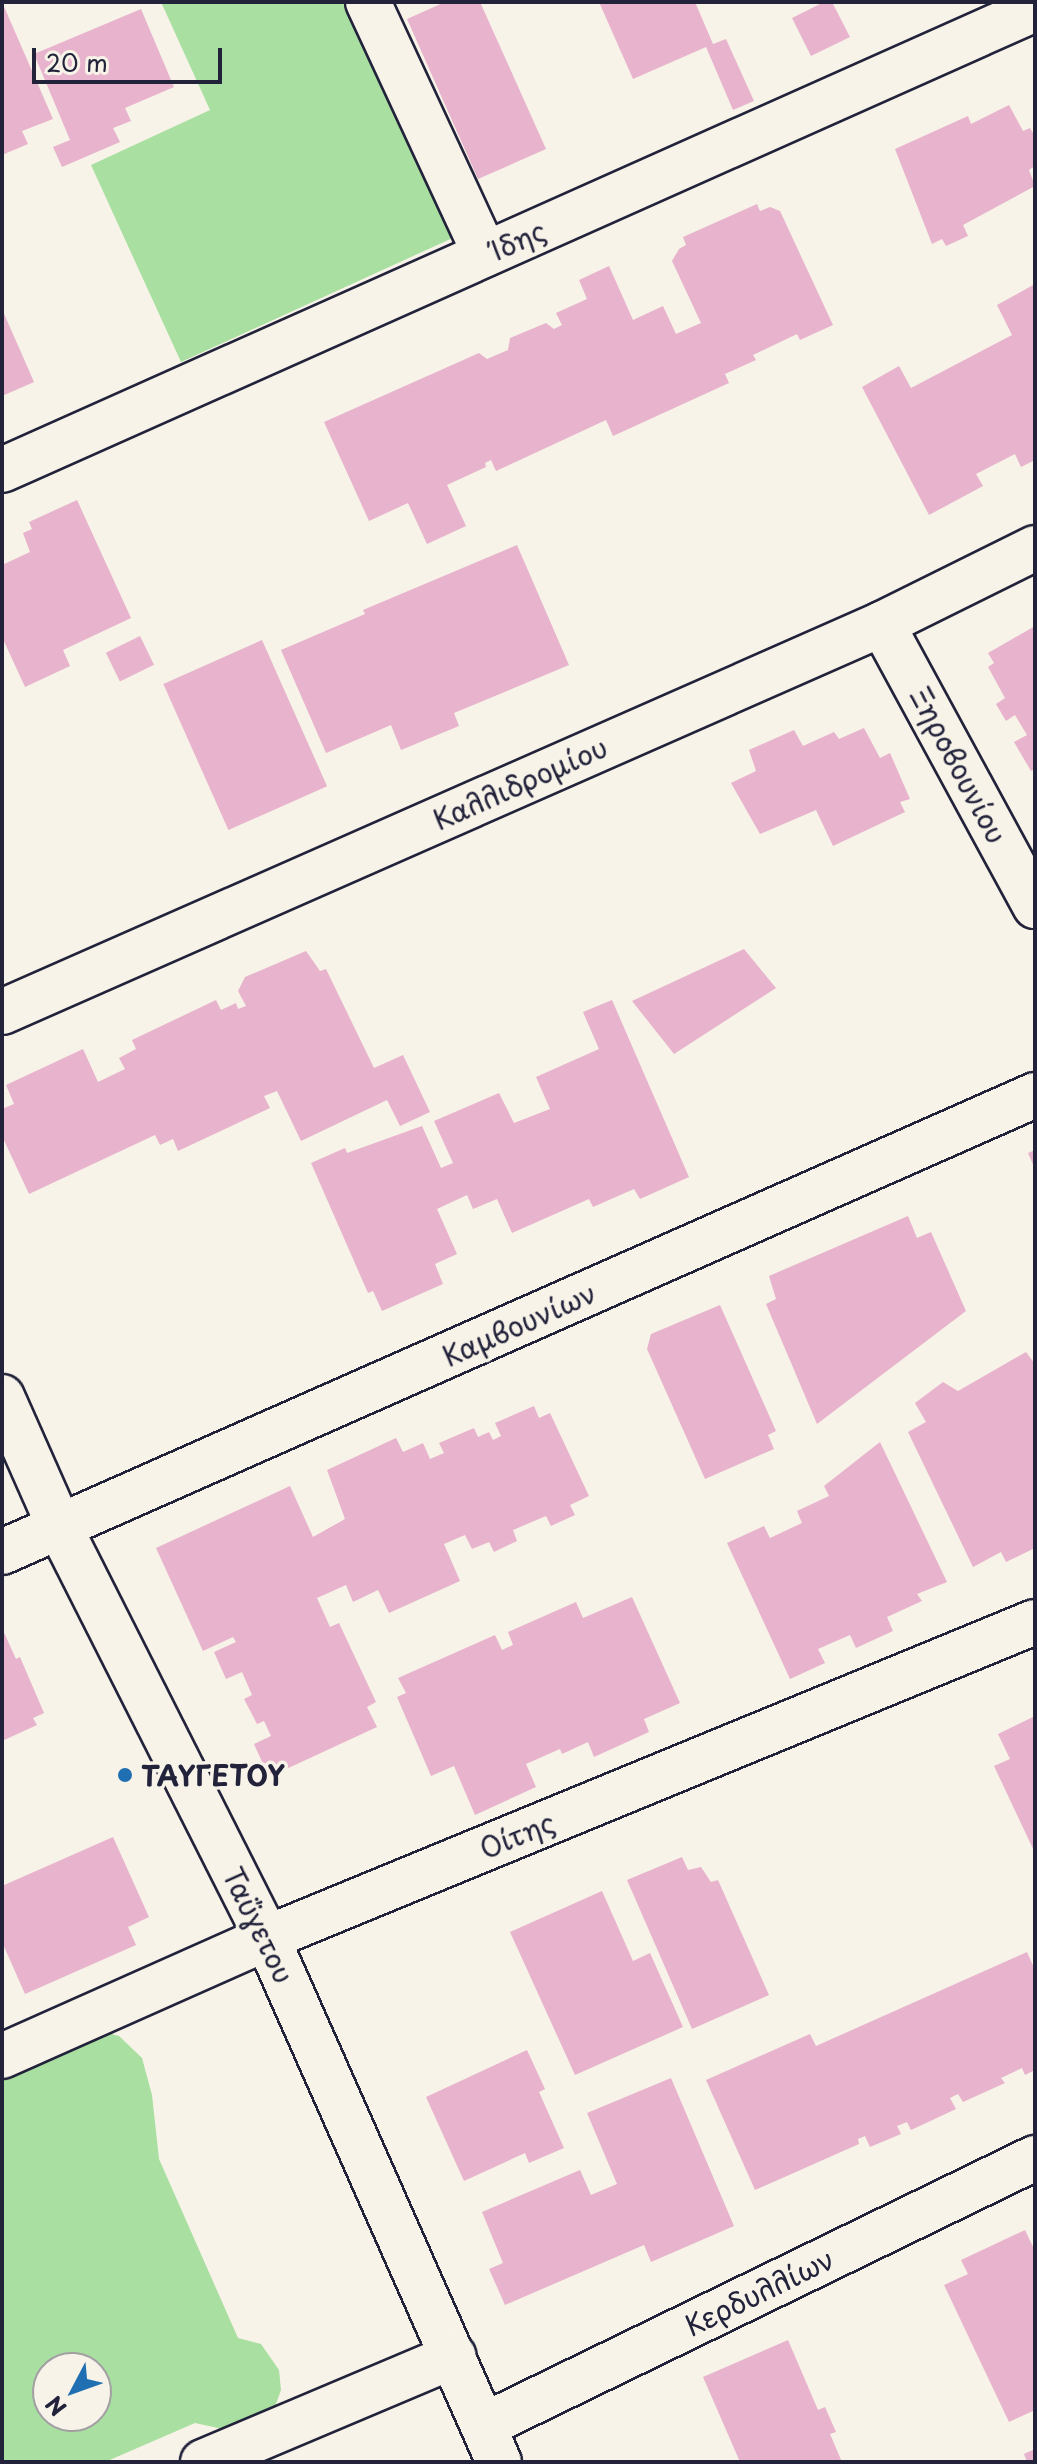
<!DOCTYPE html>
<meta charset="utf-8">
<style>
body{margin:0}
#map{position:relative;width:1037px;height:2464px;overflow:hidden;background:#f7f3e8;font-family:"Playpen Sans",sans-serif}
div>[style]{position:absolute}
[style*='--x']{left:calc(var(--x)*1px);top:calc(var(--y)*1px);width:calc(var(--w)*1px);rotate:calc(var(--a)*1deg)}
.green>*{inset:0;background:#a9dfa1}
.building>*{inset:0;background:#e8b3cc;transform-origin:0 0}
.roads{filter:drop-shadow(2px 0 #22223b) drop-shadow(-2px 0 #22223b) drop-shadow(0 2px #22223b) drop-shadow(0 -2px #22223b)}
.minor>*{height:44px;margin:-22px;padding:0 22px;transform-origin:22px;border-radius:22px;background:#f7f3e8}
.dots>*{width:22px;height:22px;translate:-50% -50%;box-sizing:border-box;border:4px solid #f7f3e8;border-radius:50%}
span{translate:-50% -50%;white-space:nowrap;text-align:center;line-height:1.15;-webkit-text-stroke:7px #f7f3e8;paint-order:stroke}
.street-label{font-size:28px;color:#22223b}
.poi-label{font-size:28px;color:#22223b;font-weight:700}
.left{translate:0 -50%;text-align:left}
.frame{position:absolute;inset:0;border:4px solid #22223b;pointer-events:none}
.north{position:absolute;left:32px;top:2352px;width:80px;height:80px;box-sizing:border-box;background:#f7f3e8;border:2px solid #a29fa3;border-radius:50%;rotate:229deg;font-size:22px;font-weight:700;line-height:32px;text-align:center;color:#22223b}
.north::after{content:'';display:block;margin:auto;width:28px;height:36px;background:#1f6fb2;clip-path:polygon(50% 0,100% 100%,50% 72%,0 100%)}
.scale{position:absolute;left:32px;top:48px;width:190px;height:36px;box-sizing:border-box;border:4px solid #22223b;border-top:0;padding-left:10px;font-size:24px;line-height:28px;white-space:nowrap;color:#22223b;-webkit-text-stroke:6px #f7f3e8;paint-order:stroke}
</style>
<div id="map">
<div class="green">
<i style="clip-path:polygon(161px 2px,349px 2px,457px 236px,181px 362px,91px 165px,210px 110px)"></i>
<i style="clip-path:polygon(evenodd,91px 2028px,119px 2036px,142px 2058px,152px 2095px,159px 2159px,238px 2338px,261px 2344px,279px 2370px,281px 2390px,272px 2415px,232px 2431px,195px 2423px,105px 2462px,2px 2462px,2px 2074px,91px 2028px,48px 2368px,96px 2368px,96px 2416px,48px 2416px,48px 2368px)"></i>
</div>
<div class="building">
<i style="clip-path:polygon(2px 2px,53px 119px,22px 131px,28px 144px,2px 155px)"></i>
<i style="clip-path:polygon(445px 2px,480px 2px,546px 149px,478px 179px,407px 19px)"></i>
<i style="clip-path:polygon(599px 2px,695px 2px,713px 44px,726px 39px,754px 101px,733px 110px,706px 47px,633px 79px)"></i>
<i style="clip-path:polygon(824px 2px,832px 2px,850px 37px,811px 56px,792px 18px)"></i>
<i style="clip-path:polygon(141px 9px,174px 87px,125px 108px,131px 121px,113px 128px,120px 142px,62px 167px,53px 147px,70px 140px,34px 54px)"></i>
<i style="clip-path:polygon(1009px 105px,1023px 131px,1030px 128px,1035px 136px,1035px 166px,1029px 170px,1035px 186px,963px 225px,968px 236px,946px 246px,942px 239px,932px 244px,895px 149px,968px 116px,971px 124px)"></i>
<i style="clip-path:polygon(757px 204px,760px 211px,770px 207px,780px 211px,833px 325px,800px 340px,797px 334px,753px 355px,756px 360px,725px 374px,729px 383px,613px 436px,606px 420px,496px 471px,491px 460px,485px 463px,486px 467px,447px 485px,466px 526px,427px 544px,408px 503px,369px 521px,324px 422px,479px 353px,487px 359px,508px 350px,510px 338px,546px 323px,554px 329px,562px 325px,556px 313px,587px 299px,579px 280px,609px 266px,633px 320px,663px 306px,676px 334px,701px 323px,672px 261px,679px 249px,686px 245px,683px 237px)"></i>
<i style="clip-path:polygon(1035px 284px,1035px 460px,1021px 467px,1015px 454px,976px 474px,983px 486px,929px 515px,862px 387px,899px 366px,911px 388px,1012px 335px,997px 305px)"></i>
<i style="clip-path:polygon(2px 309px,34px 382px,2px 396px)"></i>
<i style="clip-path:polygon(77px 500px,131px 618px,63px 650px,70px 666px,25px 687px,2px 637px,2px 565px,30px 552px,23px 533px,32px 529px,29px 522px)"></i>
<i style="clip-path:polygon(517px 545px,569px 665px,454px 713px,459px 726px,401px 750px,391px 725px,326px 753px,281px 650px,365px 614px,363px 610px)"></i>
<i style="clip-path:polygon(1035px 626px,1035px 769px,1031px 771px,1014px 742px,1027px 735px,1015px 715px,1006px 721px,996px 704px,1005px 698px,988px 667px,994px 663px,988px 653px)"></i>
<i style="left:140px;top:636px;width:32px;height:38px;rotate:64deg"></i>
<i style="left:262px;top:640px;width:160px;height:108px;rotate:66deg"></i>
<i style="clip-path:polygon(864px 728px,880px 758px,890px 753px,910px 799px,900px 802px,905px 812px,833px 846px,816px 810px,760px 834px,731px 783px,756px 771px,749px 750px,794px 730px,803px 746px,834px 732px,839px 739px)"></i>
<i style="clip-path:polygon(744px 949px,776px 988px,674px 1054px,632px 1001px)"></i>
<i style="clip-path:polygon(306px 951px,320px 971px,326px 969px,374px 1068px,403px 1055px,430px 1112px,400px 1126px,387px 1100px,301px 1141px,277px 1091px,264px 1096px,270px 1108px,178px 1151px,173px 1139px,160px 1145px,155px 1135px,29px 1194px,2px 1136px,2px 1109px,14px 1104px,6px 1085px,83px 1049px,98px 1082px,125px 1069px,119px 1058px,136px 1049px,132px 1040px,216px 1000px,221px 1010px,236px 1003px,238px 1009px,246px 1006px,238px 991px,245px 977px)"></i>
<i style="clip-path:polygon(612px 1000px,689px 1177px,640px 1199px,634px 1189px,593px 1207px,589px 1199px,512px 1233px,497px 1199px,473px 1209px,467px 1195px,437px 1209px,457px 1254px,435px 1264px,443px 1284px,382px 1311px,373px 1291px,368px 1293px,311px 1163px,345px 1148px,347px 1153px,422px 1126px,441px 1168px,453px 1163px,434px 1121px,499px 1093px,514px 1123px,550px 1109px,536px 1077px,599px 1049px,583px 1012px)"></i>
<i style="clip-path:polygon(1035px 1150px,1035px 1169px,1028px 1153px)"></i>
<i style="clip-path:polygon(908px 1216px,917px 1238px,931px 1232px,966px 1311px,817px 1424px,766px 1304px,776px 1299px,769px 1276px)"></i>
<i style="clip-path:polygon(720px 1305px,776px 1431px,768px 1435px,774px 1449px,705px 1479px,647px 1349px,651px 1334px)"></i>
<i style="clip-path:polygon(1026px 1352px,1035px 1364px,1035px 1548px,1006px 1562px,1001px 1552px,973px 1567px,908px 1432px,926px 1422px,915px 1403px,943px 1382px,958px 1391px)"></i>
<i style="clip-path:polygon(534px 1406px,539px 1418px,550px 1413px,589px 1496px,570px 1505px,575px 1515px,551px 1526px,546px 1516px,513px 1530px,517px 1541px,494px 1552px,489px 1542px,472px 1549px,465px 1535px,444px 1544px,460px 1581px,389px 1613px,378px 1590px,353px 1602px,346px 1585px,317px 1598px,330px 1627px,339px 1623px,376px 1702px,367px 1707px,377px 1727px,269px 1777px,254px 1744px,271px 1736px,264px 1721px,257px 1724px,244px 1699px,252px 1695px,242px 1672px,226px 1679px,214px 1652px,236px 1642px,233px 1637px,203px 1651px,156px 1548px,290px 1486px,313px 1537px,345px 1519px,327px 1470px,396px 1438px,403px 1452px,423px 1443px,430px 1459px,444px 1453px,439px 1443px,474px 1428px,478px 1437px,489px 1432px,493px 1440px,501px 1436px,495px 1423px)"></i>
<i style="clip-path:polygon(880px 1442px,947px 1582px,917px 1594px,922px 1601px,887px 1617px,893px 1631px,856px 1648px,850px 1635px,818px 1649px,825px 1663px,790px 1679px,727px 1543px,764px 1526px,770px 1538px,802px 1523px,797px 1511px,829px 1496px,824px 1486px)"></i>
<i style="clip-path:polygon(632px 1597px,680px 1703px,644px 1719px,649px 1732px,594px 1757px,588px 1742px,562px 1754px,560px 1749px,526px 1764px,536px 1787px,475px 1815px,454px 1766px,431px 1776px,397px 1697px,406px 1693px,398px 1678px,495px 1635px,502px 1650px,513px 1645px,508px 1632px,576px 1602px,583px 1618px)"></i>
<i style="clip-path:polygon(2px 1628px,16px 1659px,20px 1657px,44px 1713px,33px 1718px,37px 1725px,2px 1741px)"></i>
<i style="clip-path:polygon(1035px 1716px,1035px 1853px,994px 1766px,1010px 1759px,998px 1734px)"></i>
<i style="clip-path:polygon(113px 1837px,149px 1917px,128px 1927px,136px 1945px,25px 1994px,2px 1942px,2px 1886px)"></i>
<i style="clip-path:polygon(682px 1857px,688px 1870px,701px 1867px,711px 1882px,718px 1880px,769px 1995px,692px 2029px,627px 1880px)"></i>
<i style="clip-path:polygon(602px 1891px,633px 1961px,650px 1953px,683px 2027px,575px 2075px,510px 1932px)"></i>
<i style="clip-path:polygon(1027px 1952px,1035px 1970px,1035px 2070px,1025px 2075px,1022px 2068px,1001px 2078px,1005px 2083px,963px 2102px,958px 2094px,950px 2098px,956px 2109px,911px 2130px,907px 2122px,897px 2126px,901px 2134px,870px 2147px,865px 2136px,858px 2139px,859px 2144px,755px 2190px,706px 2080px,810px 2034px,816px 2046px)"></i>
<i style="clip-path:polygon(527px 2050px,545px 2089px,539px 2092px,564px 2148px,529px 2163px,525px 2153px,464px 2181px,426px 2097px)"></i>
<i style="clip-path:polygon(671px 2078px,734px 2226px,651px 2262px,644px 2245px,505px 2305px,489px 2269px,503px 2263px,482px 2212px,580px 2170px,591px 2195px,617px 2184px,587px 2113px)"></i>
<i style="clip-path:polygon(1025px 2230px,1035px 2251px,1035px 2410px,1009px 2422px,944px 2285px,968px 2274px,961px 2260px)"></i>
<i style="clip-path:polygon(788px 2340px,818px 2410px,825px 2407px,836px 2432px,830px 2434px,842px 2462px,740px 2462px,703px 2377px)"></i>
<i style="clip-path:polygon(1035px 2449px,1035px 2462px,1027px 2462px,1024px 2454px)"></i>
</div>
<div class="roads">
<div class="minor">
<i style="--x:368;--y:2;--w:278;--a:65.1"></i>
<i style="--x:2;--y:470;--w:1131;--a:-24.05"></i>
<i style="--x:882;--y:624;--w:321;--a:61.5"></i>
<i style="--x:2;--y:1012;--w:962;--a:-23.79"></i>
<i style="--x:882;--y:624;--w:171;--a:-26.4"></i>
<i style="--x:2;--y:1397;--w:143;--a:66.1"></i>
<i style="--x:60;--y:1528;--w:459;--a:63.2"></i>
<i style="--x:267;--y:1938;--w:573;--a:66.12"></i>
<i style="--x:2;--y:1552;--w:1130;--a:-23.86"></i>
<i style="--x:2;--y:2056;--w:290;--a:-24"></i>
<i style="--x:267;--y:1938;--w:830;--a:-22.37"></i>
<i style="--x:483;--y:2426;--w:614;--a:-25.9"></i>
<i style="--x:203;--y:2462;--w:272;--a:-22.9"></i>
</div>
</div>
<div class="dots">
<i style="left:125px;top:1775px;background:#1f6fb2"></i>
</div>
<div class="street-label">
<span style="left:518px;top:240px;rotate:-24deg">Ίδης</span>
<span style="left:959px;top:765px;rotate:62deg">Ξηροβουνίου</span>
<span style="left:520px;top:783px;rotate:-24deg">Καλλιδρομίου</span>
<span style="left:519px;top:1324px;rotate:-24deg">Καμβουνίων</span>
<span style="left:517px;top:1835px;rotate:-22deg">Οίτης</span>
<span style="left:259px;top:1925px;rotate:64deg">Ταΰγετου</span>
<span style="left:759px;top:2292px;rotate:-26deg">Κερδυλλίων</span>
</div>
<div class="poi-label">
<span class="left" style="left:141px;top:1775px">ΤΑΥΓΕΤΟΥ</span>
</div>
<div class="frame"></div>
<div class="north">N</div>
<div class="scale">20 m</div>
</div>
